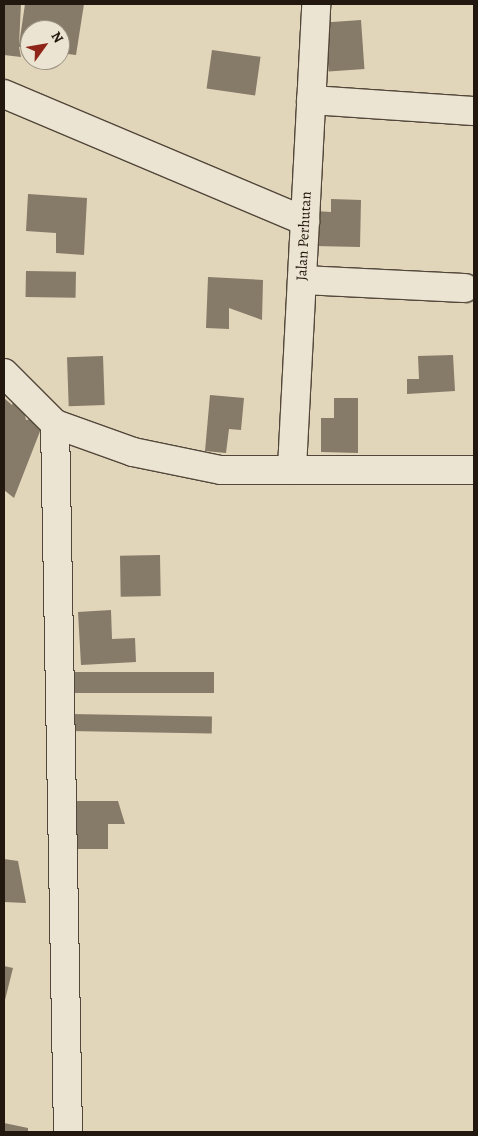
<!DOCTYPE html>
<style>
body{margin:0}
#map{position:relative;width:478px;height:1136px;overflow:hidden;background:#e1d5ba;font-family:Alegreya,serif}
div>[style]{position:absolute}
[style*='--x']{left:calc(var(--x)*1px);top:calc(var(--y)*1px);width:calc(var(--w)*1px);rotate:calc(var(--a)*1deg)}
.building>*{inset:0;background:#867a68;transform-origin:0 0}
.roads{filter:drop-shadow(1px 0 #52473a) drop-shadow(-1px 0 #52473a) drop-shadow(0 1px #52473a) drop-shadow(0 -1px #52473a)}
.minor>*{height:28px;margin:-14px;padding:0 14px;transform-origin:14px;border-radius:14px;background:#ece4d2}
span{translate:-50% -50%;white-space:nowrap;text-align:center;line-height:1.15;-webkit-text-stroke:4px #ece4d2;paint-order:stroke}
.street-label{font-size:15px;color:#23180f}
.frame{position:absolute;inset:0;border:5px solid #23180f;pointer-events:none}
.north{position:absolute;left:20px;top:20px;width:50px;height:50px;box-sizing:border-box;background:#ece4d2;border:1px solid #9c9284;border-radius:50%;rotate:58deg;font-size:14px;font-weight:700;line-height:20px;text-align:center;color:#23180f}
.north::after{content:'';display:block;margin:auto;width:18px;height:22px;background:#8f2418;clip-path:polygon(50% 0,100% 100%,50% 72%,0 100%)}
</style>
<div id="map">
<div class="building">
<i style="clip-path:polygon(4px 4px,21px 4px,19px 45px,25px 4px,84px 4px,76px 55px,60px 53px,60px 30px,30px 30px,30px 49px,19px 47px,21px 57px,4px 55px)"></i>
<i style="left:361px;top:20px;width:49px;height:36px;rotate:86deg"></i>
<i style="left:212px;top:50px;width:49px;height:39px;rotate:8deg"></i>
<i style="clip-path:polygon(28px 194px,87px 198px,84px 255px,56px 253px,56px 233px,26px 231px)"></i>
<i style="clip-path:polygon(331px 199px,361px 200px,360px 247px,315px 246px,315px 211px,331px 212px)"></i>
<i style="left:26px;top:271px;width:50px;height:26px;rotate:1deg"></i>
<i style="clip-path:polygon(208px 277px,263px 280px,262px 320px,229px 308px,229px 329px,206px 328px)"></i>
<i style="clip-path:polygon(453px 355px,455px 391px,407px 394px,407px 379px,419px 379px,418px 356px)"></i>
<i style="left:103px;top:356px;width:49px;height:36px;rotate:88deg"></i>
<i style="clip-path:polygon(19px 388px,26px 420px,46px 416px,14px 498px,4px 490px,4px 398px,12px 405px)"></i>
<i style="clip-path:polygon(210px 395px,244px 398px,241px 430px,229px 429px,226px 453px,205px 451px)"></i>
<i style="clip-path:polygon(334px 398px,358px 398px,358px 453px,321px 452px,321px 418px,334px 418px)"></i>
<i style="left:160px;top:555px;width:41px;height:40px;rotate:89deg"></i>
<i style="clip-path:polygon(111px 610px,112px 639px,135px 638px,136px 662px,81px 665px,78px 612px)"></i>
<i style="left:214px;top:672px;width:21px;height:141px;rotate:90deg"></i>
<i style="left:70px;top:714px;width:142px;height:17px;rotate:1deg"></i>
<i style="clip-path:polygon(72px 801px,118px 801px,125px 824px,108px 824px,108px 849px,72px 849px)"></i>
<i style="clip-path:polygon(4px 859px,18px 861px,26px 903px,4px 902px)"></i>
<i style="clip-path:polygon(4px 966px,13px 968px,4px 1004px)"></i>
<i style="clip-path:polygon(4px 1123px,28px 1128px,28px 1132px,4px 1132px)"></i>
</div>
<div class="roads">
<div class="minor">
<i style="--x:4;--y:94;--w:327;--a:22.9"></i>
<i style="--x:311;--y:100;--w:163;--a:3.9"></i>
<i style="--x:302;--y:280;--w:163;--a:2.8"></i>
<i style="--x:4;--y:373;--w:72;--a:45"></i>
<i style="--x:55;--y:424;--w:83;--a:19.7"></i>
<i style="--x:133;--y:452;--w:90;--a:11.6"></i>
<i style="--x:221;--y:470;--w:253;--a:0"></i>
<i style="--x:55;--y:424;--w:708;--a:88.95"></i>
<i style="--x:292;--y:468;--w:465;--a:-87"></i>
</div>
</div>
<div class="street-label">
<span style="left:304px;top:236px;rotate:-87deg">Jalan Perhutan</span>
</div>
<div class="frame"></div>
<div class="north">N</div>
</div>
